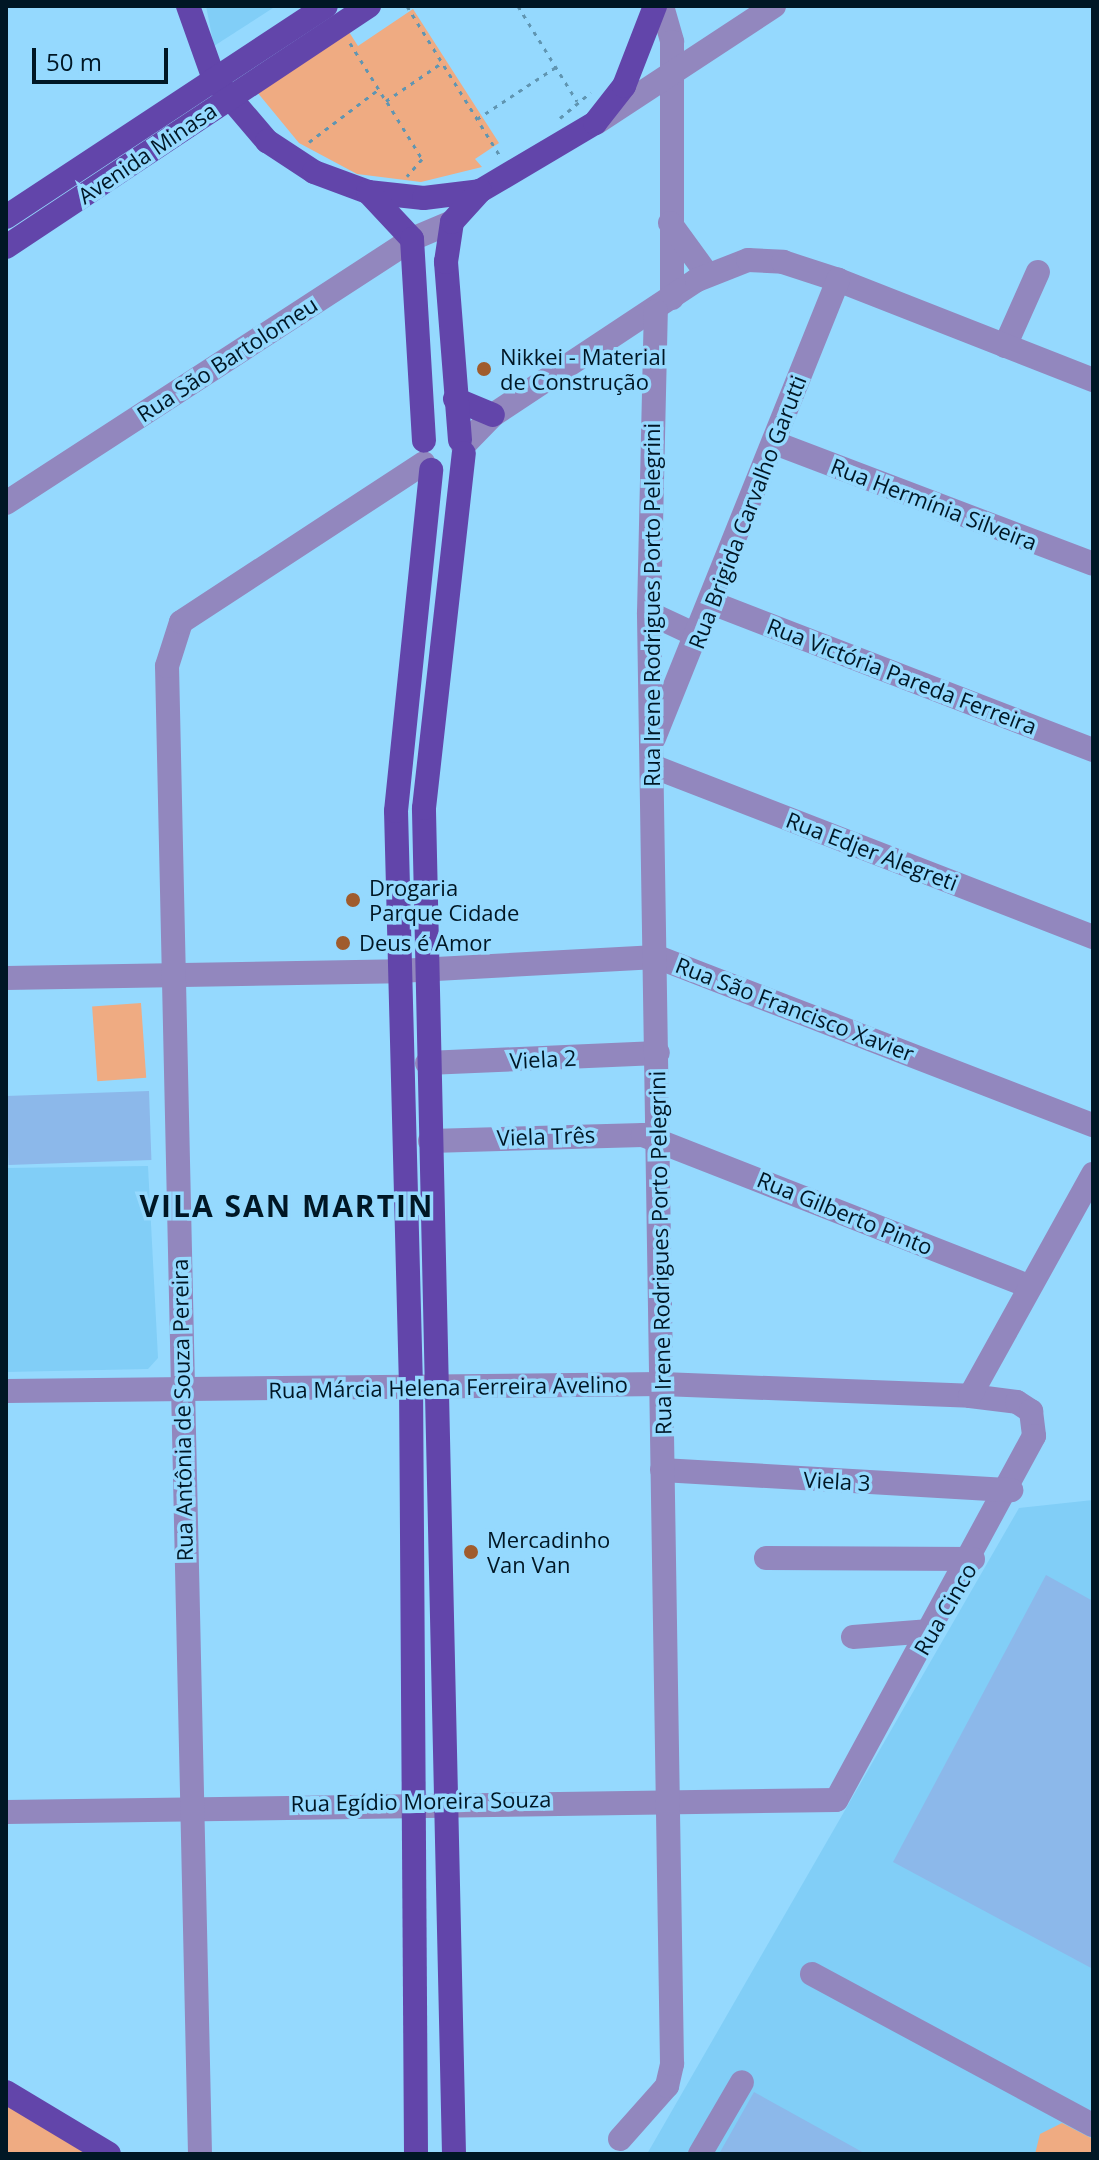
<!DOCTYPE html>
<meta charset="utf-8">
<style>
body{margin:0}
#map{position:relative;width:1099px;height:2160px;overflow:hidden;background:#95d9fe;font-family:"Open Sans",sans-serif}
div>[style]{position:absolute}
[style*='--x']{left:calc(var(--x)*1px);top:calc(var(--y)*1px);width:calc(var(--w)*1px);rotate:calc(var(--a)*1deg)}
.built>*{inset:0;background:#81cef7}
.green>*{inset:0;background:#efab82;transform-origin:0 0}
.building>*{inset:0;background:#8cb8ea;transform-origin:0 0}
.path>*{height:3px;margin-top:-1.5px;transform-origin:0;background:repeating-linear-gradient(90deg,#6095b1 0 4px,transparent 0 10px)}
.minor>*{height:24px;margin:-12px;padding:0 12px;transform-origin:12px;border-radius:12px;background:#9287be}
.major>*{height:24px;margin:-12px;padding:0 12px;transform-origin:12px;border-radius:12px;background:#6245aa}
.dots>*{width:22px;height:22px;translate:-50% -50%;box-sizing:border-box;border:4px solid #95d9fe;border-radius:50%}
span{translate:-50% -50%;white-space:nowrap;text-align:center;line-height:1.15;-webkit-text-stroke:7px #95d9fe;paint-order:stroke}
.street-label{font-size:22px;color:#001725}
.poi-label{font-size:22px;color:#001725}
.left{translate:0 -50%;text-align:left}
.district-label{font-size:30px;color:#001725;font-weight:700;letter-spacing:2px}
.frame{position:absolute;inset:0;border:8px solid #001725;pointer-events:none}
.scale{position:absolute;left:32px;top:48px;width:136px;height:36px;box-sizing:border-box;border:4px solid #001725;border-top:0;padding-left:10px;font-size:24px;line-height:28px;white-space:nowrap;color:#001725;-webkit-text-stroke:6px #95d9fe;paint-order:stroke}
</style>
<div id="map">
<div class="built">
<i style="clip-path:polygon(206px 6px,276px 6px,214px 46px)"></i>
<i style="clip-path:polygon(148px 1166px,158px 1358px,148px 1369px,6px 1372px,6px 1168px)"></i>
<i style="clip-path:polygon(1093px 1500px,1093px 2154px,647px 2154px,1019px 1508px)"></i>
</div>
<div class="green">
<i style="clip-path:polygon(413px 9px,499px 143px,475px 159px,482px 167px,421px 182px,357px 174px,299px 143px,257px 92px,349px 32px,358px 46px)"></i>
<i style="left:141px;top:1003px;width:75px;height:49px;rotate:86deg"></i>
<i style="clip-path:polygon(6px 2101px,86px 2154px,6px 2154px)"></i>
<i style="clip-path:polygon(1062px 2123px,1093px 2139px,1093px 2154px,1035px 2154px,1040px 2134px)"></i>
</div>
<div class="building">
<i style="left:149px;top:1091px;width:69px;height:143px;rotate:88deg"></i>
<i style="clip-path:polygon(1046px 1575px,1093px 1601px,1093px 1969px,893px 1862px)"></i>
<i style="clip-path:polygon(754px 2092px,866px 2154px,719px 2154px)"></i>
</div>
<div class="path">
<i style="--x:407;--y:6;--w:176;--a:58.2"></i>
<i style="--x:518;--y:6;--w:112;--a:58.2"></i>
<i style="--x:350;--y:43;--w:68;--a:58.2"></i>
<i style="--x:386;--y:101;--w:65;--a:-34.4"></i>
<i style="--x:387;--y:102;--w:67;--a:58.4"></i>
<i style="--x:422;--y:159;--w:23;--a:131"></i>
<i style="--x:560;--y:118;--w:40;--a:-40"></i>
<i style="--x:477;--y:119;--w:95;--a:-33.4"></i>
<i style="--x:309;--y:142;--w:88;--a:-37.1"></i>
</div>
<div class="minor">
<i style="--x:662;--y:6;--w:37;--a:74"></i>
<i style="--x:672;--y:42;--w:256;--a:90"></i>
<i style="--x:596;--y:123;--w:213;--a:-33.3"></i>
<i style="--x:670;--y:223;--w:63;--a:54"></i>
<i style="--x:1005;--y:346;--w:81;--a:-66"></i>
<i style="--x:775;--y:443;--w:340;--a:20.8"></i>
<i style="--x:463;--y:446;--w:43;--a:-45.9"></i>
<i style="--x:493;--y:415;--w:245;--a:-33.5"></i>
<i style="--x:697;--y:280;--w:55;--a:-21.4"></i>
<i style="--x:748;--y:260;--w:35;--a:3"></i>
<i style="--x:783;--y:262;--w:58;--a:18.1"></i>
<i style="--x:838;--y:280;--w:274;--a:21.4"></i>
<i style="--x:6;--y:503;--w:484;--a:-33"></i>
<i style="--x:412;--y:239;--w:43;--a:-23"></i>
<i style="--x:712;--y:603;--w:408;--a:21.1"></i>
<i style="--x:649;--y:613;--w:54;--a:25.1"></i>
<i style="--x:654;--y:738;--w:494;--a:-68.1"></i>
<i style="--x:652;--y:766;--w:473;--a:21.2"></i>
<i style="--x:6;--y:978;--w:393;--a:-1"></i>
<i style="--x:399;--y:971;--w:258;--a:-3.1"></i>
<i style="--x:657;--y:957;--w:467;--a:21.1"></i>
<i style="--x:427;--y:1063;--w:231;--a:-2.5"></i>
<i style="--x:430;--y:1141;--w:213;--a:-1.6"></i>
<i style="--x:643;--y:1135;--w:414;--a:21.4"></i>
<i style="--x:6;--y:1391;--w:656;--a:-0.61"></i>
<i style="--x:662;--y:1384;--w:308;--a:2.2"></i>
<i style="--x:970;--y:1396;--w:47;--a:7.3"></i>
<i style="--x:1017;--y:1402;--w:17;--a:33"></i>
<i style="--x:1031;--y:1411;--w:25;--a:83"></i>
<i style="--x:1034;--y:1436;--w:414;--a:118.5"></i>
<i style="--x:836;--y:1800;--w:830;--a:179.17"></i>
<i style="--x:970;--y:1396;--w:254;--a:-61"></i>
<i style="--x:662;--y:1470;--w:350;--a:3.3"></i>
<i style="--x:766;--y:1558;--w:207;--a:0.3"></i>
<i style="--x:853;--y:1637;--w:77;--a:-4.5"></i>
<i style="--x:812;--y:1974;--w:319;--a:28.3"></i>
<i style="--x:620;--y:2139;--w:71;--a:-48.4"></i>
<i style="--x:667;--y:2086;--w:23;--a:-77"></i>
<i style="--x:672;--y:2064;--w:1451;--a:-90.91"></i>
<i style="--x:649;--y:613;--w:302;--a:-88.7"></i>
<i style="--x:200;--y:2154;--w:1488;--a:-91.27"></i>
<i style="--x:167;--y:666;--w:46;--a:-72.3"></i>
<i style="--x:181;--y:622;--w:290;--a:-33.2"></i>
<i style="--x:700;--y:2154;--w:83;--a:-59.7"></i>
</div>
<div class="major">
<i style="--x:188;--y:6;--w:77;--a:70.4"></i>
<i style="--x:214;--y:79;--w:82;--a:49.5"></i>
<i style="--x:267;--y:141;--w:56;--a:33.4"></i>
<i style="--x:314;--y:172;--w:58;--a:20.3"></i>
<i style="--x:368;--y:192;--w:56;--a:6.1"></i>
<i style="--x:424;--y:198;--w:56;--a:-7.1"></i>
<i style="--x:480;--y:191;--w:134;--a:-30.6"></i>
<i style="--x:595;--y:123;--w:47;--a:-51.9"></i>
<i style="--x:624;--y:86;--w:86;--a:-68.8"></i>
<i style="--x:368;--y:192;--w:64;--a:46.9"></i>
<i style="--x:412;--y:239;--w:202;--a:86.6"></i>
<i style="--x:6;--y:217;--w:383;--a:-33.4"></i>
<i style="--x:6;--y:247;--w:436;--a:-33.6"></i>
<i style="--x:455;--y:399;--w:41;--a:22.8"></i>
<i style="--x:460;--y:440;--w:179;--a:-94.5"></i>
<i style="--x:446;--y:262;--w:40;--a:-81.5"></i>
<i style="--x:452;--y:222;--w:42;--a:-47.9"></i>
<i style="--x:6;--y:2092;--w:120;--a:31"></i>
<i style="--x:416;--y:2154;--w:767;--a:-90.37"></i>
<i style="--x:411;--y:1387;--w:576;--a:-91.49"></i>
<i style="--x:396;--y:811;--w:343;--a:-84.1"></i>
<i style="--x:454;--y:2154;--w:1346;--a:-91.28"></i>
<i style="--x:424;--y:808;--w:357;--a:-83.6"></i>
</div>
<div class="dots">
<i style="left:484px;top:369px;background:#a05c2d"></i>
<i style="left:353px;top:900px;background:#a05c2d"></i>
<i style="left:343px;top:943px;background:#a05c2d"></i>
<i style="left:471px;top:1552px;background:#a05c2d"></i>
</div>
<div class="street-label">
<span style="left:147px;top:153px;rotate:-34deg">Avenida Minasa</span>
<span style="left:227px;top:359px;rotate:-33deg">Rua São Bartolomeu</span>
<span style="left:934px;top:504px;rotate:21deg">Rua Hermínia Silveira</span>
<span style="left:747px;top:512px;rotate:-69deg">Rua Brigida Carvalho Garutti</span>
<span style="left:652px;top:605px;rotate:-90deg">Rua Irene Rodrigues Porto Pelegrini</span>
<span style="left:902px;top:676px;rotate:21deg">Rua Victória Pareda Ferreira</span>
<span style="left:872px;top:851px;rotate:21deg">Rua Edjer Alegreti</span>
<span style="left:795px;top:1009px;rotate:21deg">Rua São Francisco Xavier</span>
<span style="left:543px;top:1059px;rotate:-3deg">Viela 2</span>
<span style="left:546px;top:1136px;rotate:-2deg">Viela Três</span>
<span style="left:845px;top:1213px;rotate:22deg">Rua Gilberto Pinto</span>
<span style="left:660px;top:1253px;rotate:-91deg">Rua Irene Rodrigues Porto Pelegrini</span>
<span style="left:448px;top:1387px;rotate:-1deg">Rua Márcia Helena Ferreira Avelino</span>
<span style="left:182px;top:1410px;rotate:-91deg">Rua Antônia de Souza Pereira</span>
<span style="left:837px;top:1481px;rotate:3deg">Viela 3</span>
<span style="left:945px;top:1609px;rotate:-60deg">Rua Cinco</span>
<span style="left:421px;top:1801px;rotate:-1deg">Rua Egídio Moreira Souza</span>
</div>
<div class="poi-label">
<span class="left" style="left:500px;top:369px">Nikkei - Material<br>de Construção</span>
<span class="left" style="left:369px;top:900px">Drogaria<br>Parque Cidade</span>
<span class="left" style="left:359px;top:943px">Deus é Amor</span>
<span class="left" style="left:487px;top:1552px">Mercadinho<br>Van Van</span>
</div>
<div class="district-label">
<span style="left:287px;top:1206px">VILA SAN MARTIN</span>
</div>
<div class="frame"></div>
<div class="scale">50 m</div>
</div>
